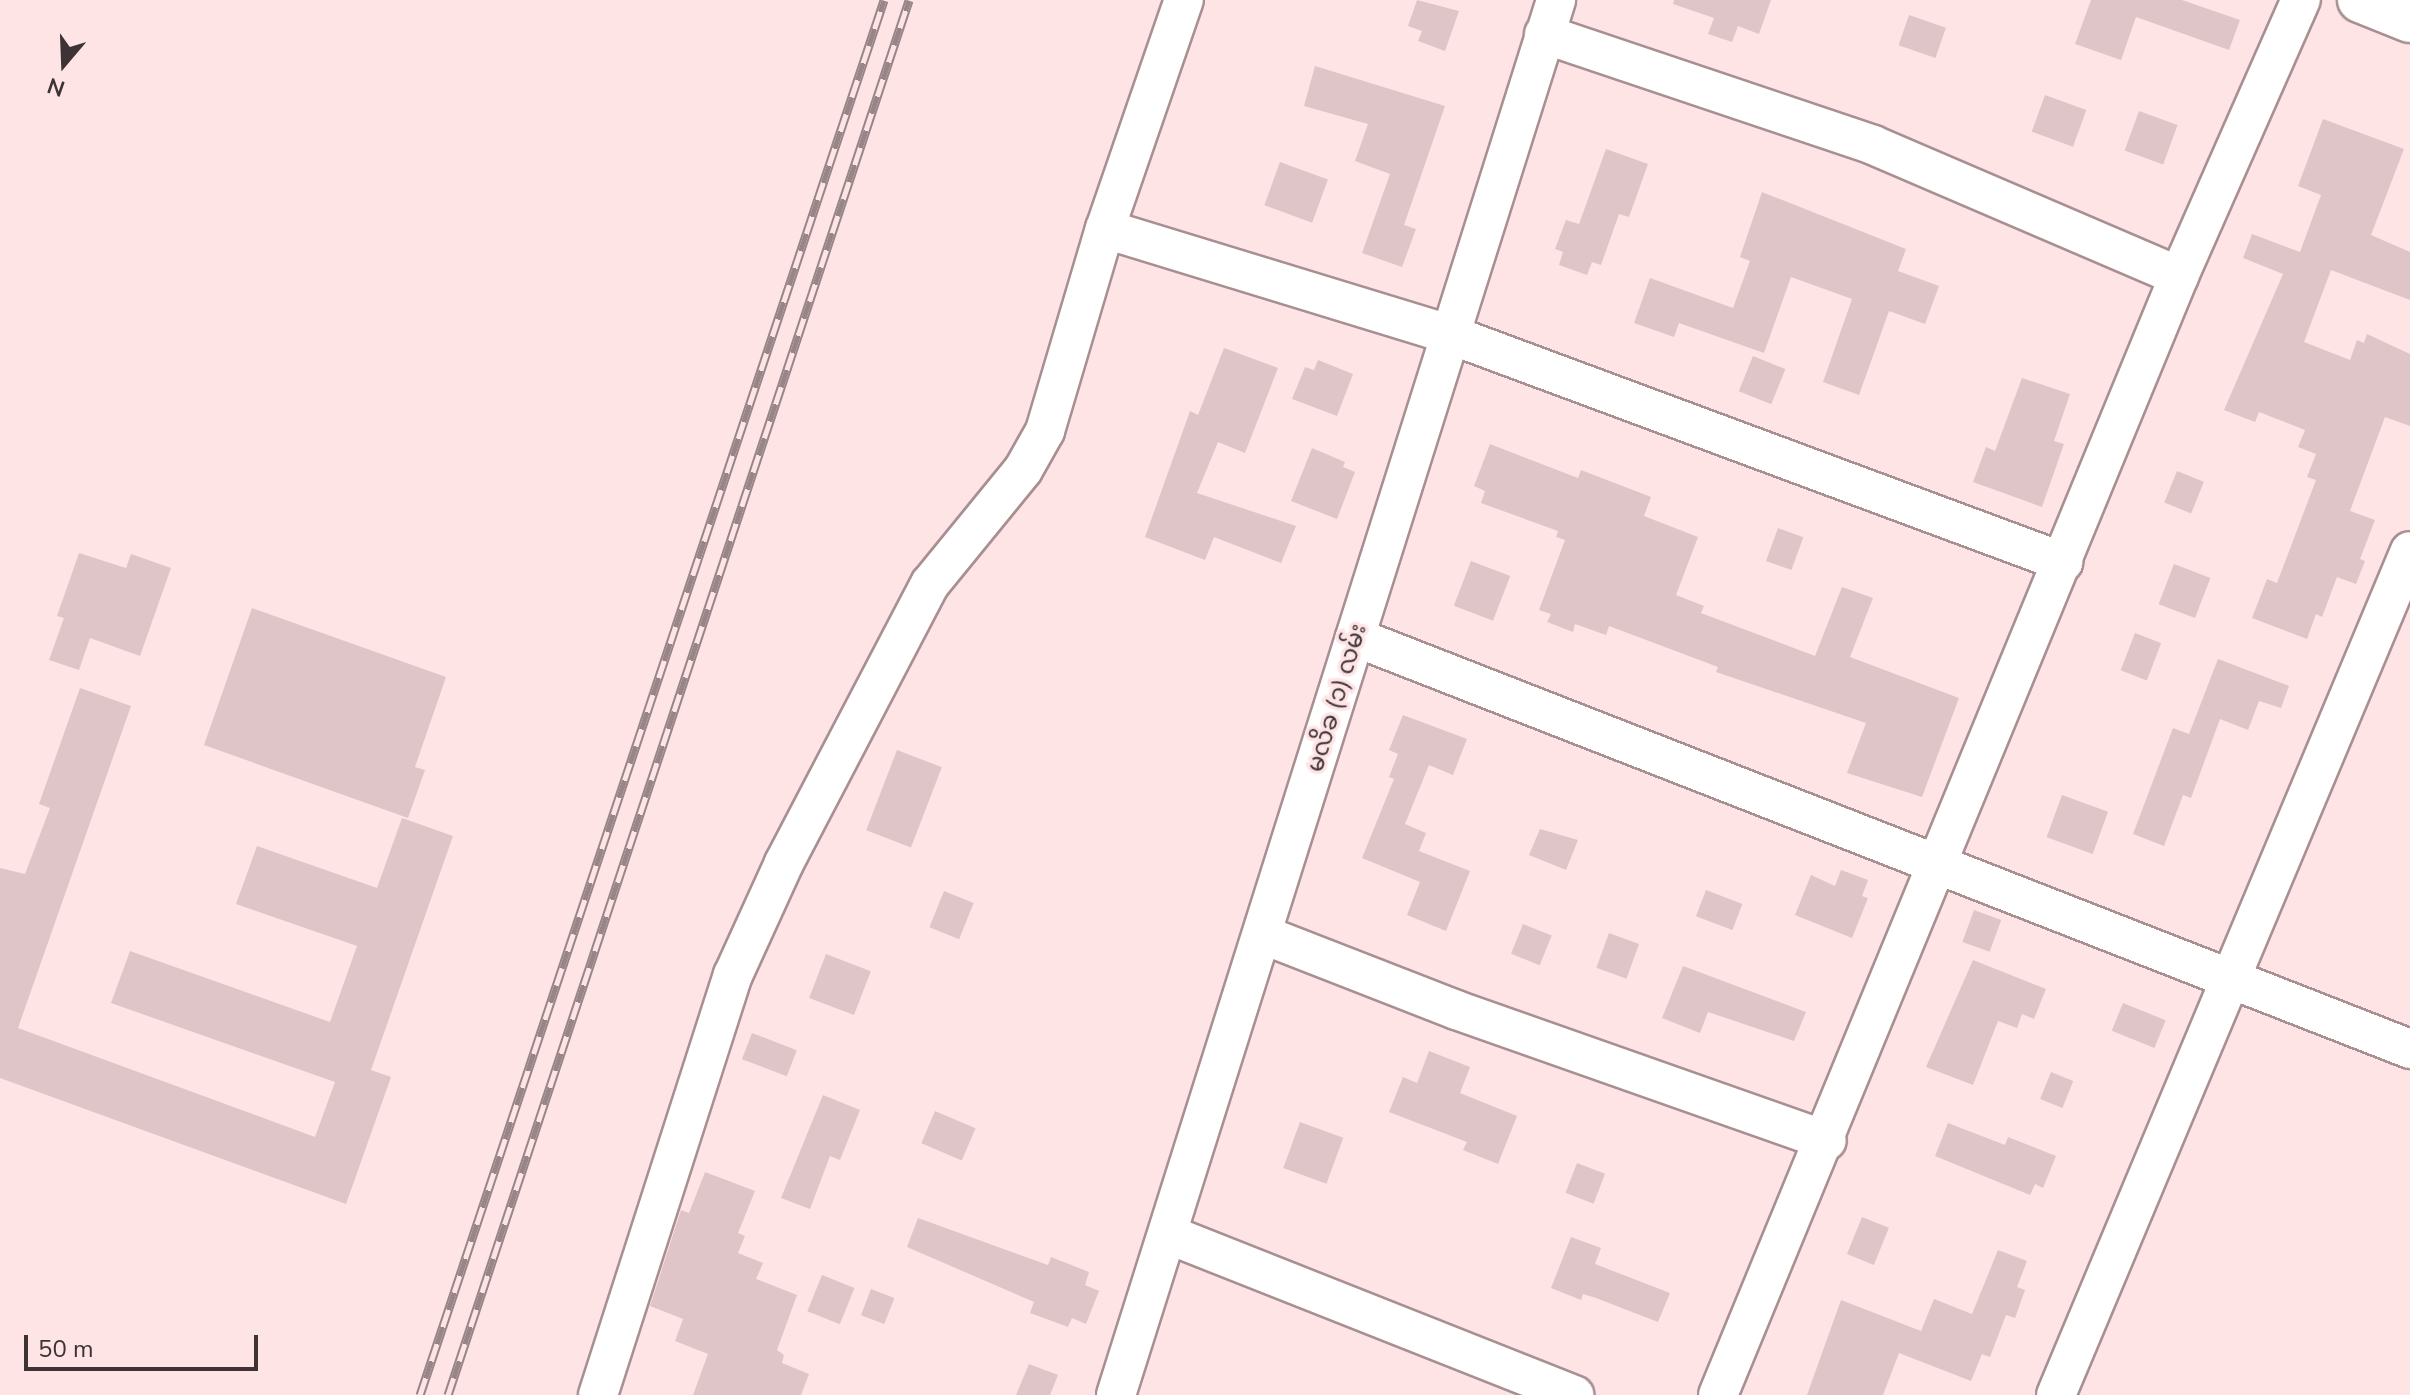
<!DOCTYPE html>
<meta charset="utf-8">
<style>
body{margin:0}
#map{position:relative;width:2410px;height:1395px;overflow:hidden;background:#ffe4e6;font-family:"Nunito Sans","Noto Sans Myanmar",sans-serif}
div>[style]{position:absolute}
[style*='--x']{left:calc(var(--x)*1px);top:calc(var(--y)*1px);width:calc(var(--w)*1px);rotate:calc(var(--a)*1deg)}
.building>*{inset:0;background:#dfc5c8;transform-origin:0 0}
.roads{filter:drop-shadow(2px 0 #a88f92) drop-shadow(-2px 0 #a88f92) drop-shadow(0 2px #a88f92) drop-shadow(0 -2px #a88f92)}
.minor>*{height:38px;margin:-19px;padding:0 19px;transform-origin:19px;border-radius:19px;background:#fff}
.tertiary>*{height:44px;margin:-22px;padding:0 22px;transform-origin:22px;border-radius:22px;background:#fff}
.rail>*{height:9px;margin-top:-4.5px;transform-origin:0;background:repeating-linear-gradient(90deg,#ffe4e6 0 18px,#978587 0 36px);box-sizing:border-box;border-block:2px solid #978587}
span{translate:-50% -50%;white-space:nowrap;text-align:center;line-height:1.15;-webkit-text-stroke:7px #ffe4e6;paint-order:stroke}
.street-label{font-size:24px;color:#3d3334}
.north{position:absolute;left:24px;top:24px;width:80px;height:80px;-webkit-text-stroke:6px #ffe4e6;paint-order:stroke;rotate:199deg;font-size:22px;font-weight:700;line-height:32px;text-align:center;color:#3d3334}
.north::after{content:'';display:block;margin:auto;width:28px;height:36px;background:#3d3334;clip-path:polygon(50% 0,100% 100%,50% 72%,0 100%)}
.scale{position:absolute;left:24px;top:1335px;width:234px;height:36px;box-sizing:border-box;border:4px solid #3d3334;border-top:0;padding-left:10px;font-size:24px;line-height:28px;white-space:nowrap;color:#3d3334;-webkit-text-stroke:6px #ffe4e6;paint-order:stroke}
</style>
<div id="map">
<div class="building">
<i style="clip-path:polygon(1417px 0,1459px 11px,1445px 51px,1418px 41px,1422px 31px,1408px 26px)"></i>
<i style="clip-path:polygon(1674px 0,1771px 0,1759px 34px,1738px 26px,1732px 42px,1708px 34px,1714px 18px,1673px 4px)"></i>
<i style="clip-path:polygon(2091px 0,2182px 0,2240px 20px,2229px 50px,2136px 17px,2121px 60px,2075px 44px)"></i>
<i style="left:1909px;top:15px;width:39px;height:32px;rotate:19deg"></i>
<i style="clip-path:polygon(1315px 66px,1445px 106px,1404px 225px,1416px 229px,1402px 267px,1362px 253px,1390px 174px,1355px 161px,1368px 124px,1304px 106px)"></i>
<i style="left:2045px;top:95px;width:44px;height:39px;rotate:20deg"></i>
<i style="left:2139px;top:111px;width:41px;height:42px;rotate:20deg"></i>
<i style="clip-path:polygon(2323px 119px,2404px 149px,2371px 235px,2410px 252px,2410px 300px,2331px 270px,2304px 342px,2350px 360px,2357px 340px,2364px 343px,2367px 334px,2410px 354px,2410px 426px,2385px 417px,2350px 511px,2375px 520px,2360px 559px,2365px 561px,2356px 584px,2337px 577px,2322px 617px,2316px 614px,2307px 639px,2252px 618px,2267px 579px,2277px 583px,2316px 480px,2307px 477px,2316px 454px,2298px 447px,2305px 430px,2259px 412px,2255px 422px,2224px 410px,2283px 274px,2243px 258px,2252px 234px,2300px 252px,2321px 195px,2298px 186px)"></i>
<i style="clip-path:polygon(1606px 149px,1648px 164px,1629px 217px,1619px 214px,1601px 265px,1592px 262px,1587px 275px,1559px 265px,1563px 252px,1555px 249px,1566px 220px,1579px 224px)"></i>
<i style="left:1280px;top:162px;width:51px;height:46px;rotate:20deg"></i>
<i style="clip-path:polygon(1762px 192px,1906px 249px,1898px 271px,1939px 286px,1925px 324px,1889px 311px,1859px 395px,1823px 382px,1852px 299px,1791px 277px,1764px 353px,1679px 323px,1674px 337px,1634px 323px,1650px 278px,1733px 308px,1750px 261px,1740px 257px)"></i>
<i style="clip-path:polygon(1224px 348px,1278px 368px,1245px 453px,1218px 442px,1197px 493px,1296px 526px,1281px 563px,1214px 537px,1205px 560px,1145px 537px,1190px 411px,1198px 415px)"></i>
<i style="left:1753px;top:356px;width:35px;height:38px;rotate:22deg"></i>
<i style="clip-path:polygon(1318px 360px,1353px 374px,1337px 416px,1292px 399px,1305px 367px,1314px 370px)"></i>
<i style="clip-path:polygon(2022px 378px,2070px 394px,2054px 441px,2064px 444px,2042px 507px,1973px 482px,1986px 447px,1995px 451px)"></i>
<i style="clip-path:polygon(1490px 444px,1578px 478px,1581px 470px,1651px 497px,1644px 516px,1698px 537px,1676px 595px,1704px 606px,1701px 613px,1815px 656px,1842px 587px,1873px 598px,1850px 657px,1959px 698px,1922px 797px,1847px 773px,1866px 723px,1716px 672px,1718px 667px,1609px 626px,1606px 635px,1575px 624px,1573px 632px,1547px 622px,1551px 614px,1539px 610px,1565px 540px,1556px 537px,1558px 531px,1481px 503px,1485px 491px,1474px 486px)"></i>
<i style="clip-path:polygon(1312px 448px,1345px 462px,1343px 467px,1355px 472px,1337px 519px,1291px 501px)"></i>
<i style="left:2177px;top:471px;width:29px;height:34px;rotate:22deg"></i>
<i style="left:1778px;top:528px;width:27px;height:35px;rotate:20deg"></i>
<i style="clip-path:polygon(79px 553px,126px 568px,131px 554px,171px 568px,140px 656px,90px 638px,79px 670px,49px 660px,64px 618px,57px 616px)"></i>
<i style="left:1471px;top:561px;width:42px;height:48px;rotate:21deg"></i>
<i style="left:2174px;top:564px;width:39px;height:43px;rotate:21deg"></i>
<i style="clip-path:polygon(252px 608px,446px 677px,415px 767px,425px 770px,408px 818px,204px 745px)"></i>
<i style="left:2135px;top:633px;width:28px;height:40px;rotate:21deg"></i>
<i style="clip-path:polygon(2218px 659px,2289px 686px,2281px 708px,2259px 701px,2248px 730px,2220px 719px,2191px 798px,2183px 795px,2164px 846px,2133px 834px,2173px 728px,2189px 734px)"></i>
<i style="clip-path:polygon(80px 688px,131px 706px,18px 1028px,315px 1137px,335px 1082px,111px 1003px,130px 951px,330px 1022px,357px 946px,236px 904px,257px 846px,377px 888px,402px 818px,453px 836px,371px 1070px,391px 1077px,346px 1204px,0 1078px,0 868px,25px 874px,50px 808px,39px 804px)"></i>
<i style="clip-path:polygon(1403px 715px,1467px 739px,1453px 775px,1429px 765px,1405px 824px,1426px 833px,1419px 851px,1470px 871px,1446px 931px,1407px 915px,1420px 882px,1362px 858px,1394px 779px,1389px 777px,1398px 754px,1389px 750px)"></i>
<i style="left:897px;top:750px;width:48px;height:86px;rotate:21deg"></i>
<i style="left:2062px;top:795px;width:49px;height:45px;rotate:20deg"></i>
<i style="clip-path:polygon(1540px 829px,1578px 840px,1566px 870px,1529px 855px)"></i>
<i style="clip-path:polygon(1841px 870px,1868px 880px,1862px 896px,1868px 898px,1852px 938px,1795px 915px,1811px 875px,1835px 886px)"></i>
<i style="left:1706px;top:890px;width:39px;height:28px;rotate:21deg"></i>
<i style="left:944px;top:891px;width:32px;height:39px;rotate:22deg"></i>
<i style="left:1974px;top:910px;width:29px;height:34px;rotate:20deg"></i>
<i style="left:1523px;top:924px;width:31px;height:32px;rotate:22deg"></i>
<i style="left:1609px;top:933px;width:32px;height:37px;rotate:20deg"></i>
<i style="left:826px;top:954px;width:48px;height:47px;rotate:21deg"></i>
<i style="clip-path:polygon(1973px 960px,2046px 989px,2034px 1019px,2022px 1014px,2017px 1028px,1998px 1021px,1973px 1085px,1926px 1067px)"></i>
<i style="clip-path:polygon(1683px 966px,1806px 1012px,1794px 1041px,1708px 1012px,1700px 1033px,1662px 1018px)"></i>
<i style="left:2123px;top:1003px;width:46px;height:30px;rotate:22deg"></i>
<i style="left:752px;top:1033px;width:48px;height:28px;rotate:21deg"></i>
<i style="clip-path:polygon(1429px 1051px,1470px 1067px,1460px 1093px,1517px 1116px,1498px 1164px,1463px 1150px,1467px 1142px,1389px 1112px,1403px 1077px,1417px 1083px)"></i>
<i style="left:2051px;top:1072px;width:24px;height:29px;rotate:22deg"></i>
<i style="clip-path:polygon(823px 1095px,860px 1110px,840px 1160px,830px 1156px,810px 1209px,781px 1198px)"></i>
<i style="left:935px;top:1111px;width:44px;height:35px;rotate:23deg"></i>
<i style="left:1300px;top:1122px;width:46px;height:49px;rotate:20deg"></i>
<i style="clip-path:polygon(1948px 1123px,2005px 1145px,2008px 1137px,2056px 1156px,2043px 1188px,2035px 1184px,2030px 1195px,1935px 1156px)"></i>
<i style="left:1577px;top:1163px;width:30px;height:32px;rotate:21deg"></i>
<i style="clip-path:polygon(705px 1172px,755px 1191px,738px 1233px,745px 1236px,738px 1253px,763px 1263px,756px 1279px,797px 1295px,777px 1350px,784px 1355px,782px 1363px,809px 1374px,801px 1395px,693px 1395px,708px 1354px,675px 1341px,683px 1319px,650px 1306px,681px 1210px,689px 1213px)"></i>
<i style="left:1862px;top:1217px;width:29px;height:40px;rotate:22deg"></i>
<i style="clip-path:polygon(918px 1218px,1048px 1265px,1051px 1257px,1089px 1272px,1085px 1285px,1099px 1291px,1086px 1324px,1072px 1318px,1068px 1327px,1030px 1313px,1034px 1302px,907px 1247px)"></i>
<i style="clip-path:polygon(1571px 1237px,1601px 1248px,1595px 1264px,1670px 1293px,1658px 1322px,1596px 1298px,1583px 1294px,1581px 1300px,1551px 1288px)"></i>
<i style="clip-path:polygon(1998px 1250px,2027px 1261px,2017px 1287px,2025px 1290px,2015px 1318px,2006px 1315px,1990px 1357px,1982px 1354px,1971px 1381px,1899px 1353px,1883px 1395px,1807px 1395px,1841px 1300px,1921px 1331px,1934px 1299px,1972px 1314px)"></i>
<i style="left:822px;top:1275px;width:35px;height:39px;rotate:22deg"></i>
<i style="left:871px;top:1289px;width:25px;height:28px;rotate:21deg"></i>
<i style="clip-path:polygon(1029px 1364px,1058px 1375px,1050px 1395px,1016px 1395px)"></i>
</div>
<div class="roads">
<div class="minor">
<i style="--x:1544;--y:34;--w:347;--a:18.6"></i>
<i style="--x:1873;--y:145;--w:333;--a:23.2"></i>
<i style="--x:1105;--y:229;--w:365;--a:17"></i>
<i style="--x:1454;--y:336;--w:650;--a:20.36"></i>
<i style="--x:1355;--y:637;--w:1133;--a:21.33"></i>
<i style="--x:1264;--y:935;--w:206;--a:21.3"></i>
<i style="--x:1456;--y:1010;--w:393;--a:19.4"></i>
<i style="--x:1170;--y:1235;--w:435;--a:21.6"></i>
<i style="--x:598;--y:1395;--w:441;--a:-72.2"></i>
<i style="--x:733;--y:975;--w:123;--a:-65.5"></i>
<i style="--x:784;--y:863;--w:315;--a:-62.4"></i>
<i style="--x:930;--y:584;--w:147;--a:-50.8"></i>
<i style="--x:1023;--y:470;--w:45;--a:-60.6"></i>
<i style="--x:1045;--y:431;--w:211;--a:-73.5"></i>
<i style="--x:1105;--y:229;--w:242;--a:-71"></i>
<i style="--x:1116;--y:1395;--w:1463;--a:-72.49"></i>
<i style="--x:1718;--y:1395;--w:1210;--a:-67.61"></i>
<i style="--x:2179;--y:276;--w:302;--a:-66.2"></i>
<i style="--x:2056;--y:1395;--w:915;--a:-67.25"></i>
</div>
<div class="tertiary">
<i style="--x:2360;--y:0;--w:54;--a:21.8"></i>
</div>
</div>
<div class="rail">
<i style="--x:420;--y:1395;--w:1470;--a:-71.6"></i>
<i style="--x:448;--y:1395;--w:1469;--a:-71.71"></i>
</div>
<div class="street-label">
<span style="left:1337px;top:698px;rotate:-73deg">မလိခ (၁) လမ်း</span>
</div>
<div class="north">N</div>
<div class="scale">50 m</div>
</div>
